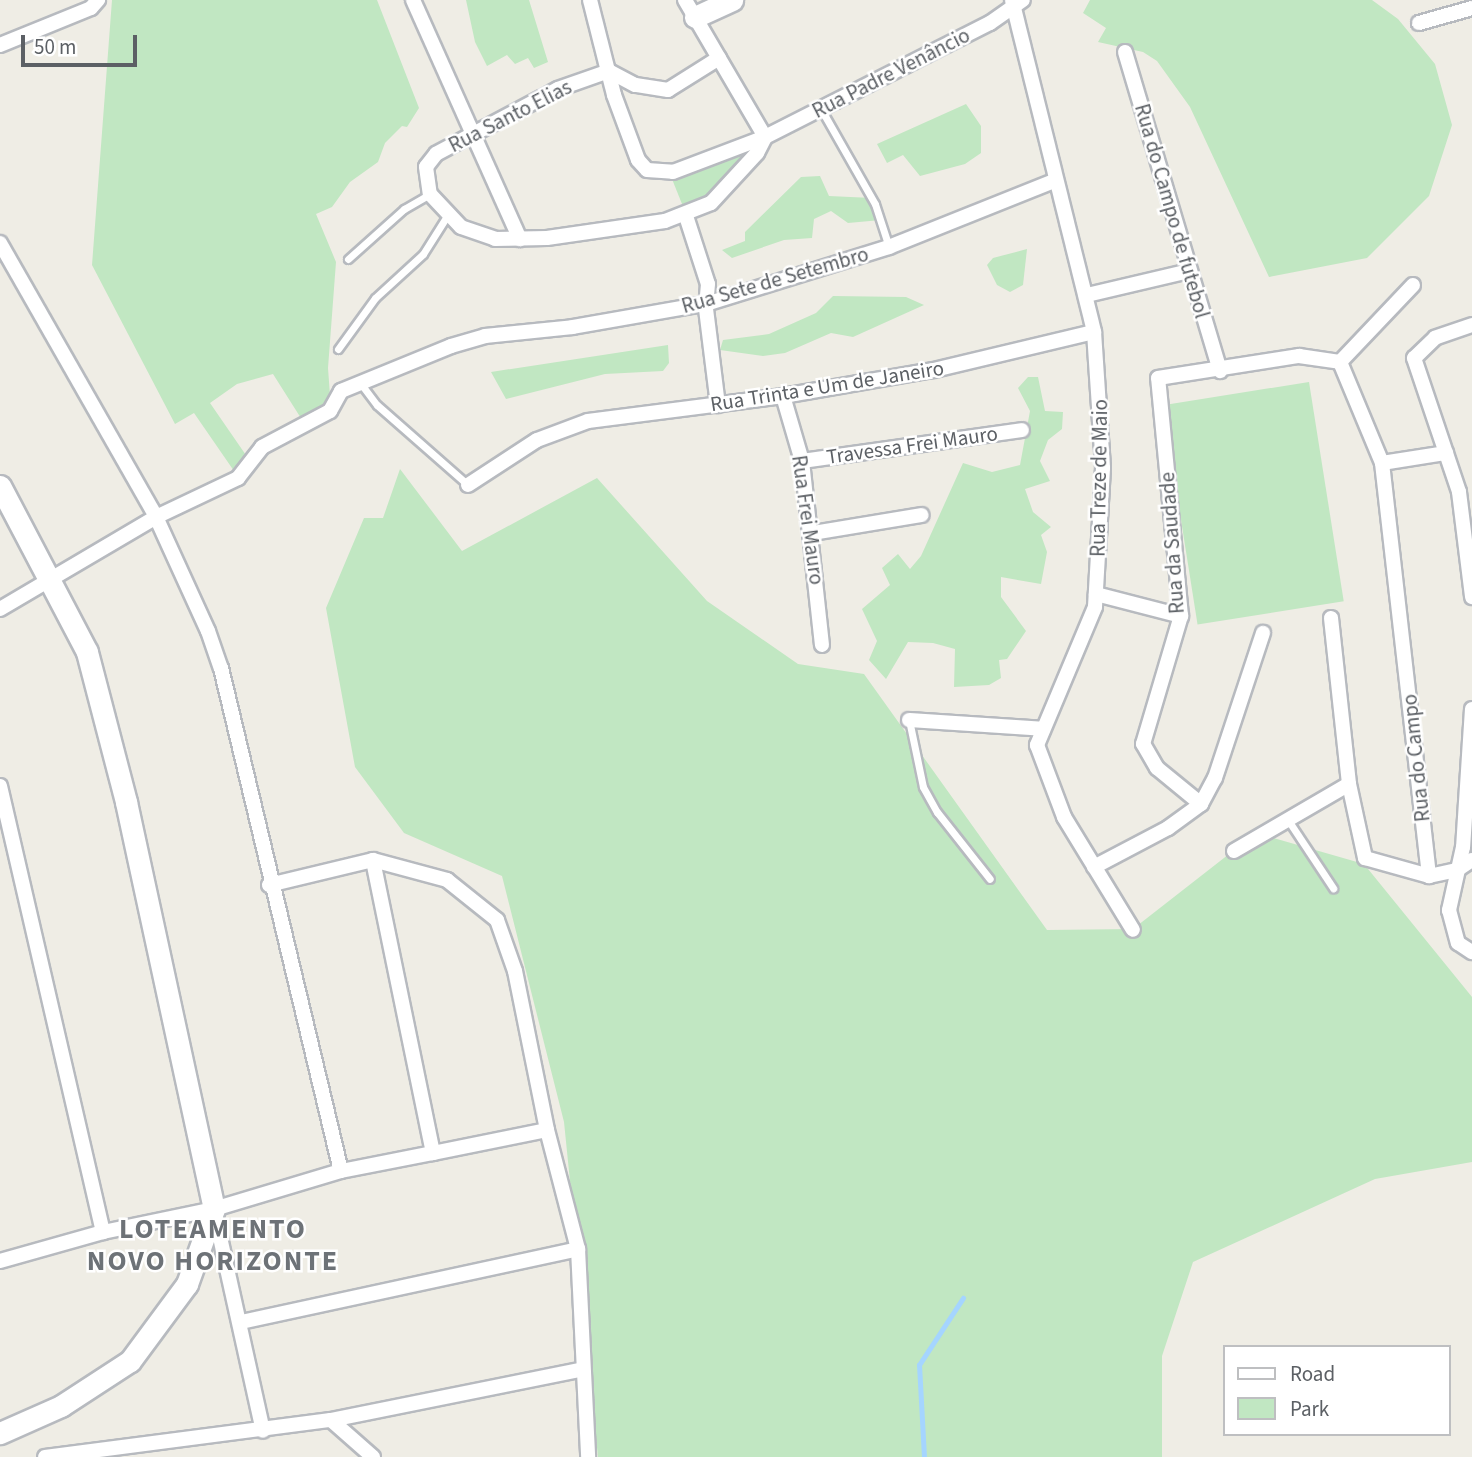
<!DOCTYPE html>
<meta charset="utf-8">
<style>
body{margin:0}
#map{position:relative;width:1472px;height:1457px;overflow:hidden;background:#efede5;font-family:"Source Sans 3",sans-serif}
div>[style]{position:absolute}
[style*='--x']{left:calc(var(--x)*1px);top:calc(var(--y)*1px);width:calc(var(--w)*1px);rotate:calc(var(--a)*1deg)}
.green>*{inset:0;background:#c1e7c2;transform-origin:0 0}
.stream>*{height:4.5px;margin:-2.25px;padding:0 2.25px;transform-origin:2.25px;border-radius:2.25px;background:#a5d5ff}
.roads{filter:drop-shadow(2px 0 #b7babf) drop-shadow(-2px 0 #b7babf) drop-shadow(0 2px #b7babf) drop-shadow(0 -2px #b7babf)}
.lane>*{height:7px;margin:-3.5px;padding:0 3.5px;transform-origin:3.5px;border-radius:3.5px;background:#fff}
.street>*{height:14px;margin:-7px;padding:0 7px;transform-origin:7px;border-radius:7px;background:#fff}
.secondary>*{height:21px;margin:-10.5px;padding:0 10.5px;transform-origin:10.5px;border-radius:10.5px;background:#fff}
span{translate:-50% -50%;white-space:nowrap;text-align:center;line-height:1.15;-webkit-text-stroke:5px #fff;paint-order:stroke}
.street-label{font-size:21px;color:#5c6065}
.district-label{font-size:28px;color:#6d7277;font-weight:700;letter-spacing:2px}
.legend{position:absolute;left:1223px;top:1345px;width:228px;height:91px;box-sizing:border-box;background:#fff;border:2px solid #bebfc1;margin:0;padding:9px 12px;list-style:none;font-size:21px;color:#5c6065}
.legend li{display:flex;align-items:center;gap:14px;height:35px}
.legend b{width:35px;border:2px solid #bebfc1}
.scale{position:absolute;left:21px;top:35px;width:116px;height:32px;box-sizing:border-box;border:4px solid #5c6065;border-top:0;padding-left:9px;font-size:21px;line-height:24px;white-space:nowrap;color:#5c6065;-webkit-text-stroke:5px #fff;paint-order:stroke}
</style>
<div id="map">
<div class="green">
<i style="clip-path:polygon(112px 0,377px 0,419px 108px,407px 127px,402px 126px,385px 143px,378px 162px,350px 182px,332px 207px,316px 214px,336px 262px,328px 368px,331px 409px,304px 423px,273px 374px,237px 384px,210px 403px,250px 461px,234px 471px,194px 413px,175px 424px,92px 265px)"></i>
<i style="clip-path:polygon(466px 0,529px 0,548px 62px,534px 68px,528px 58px,515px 64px,507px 55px,487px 66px,475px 42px)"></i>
<i style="clip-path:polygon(1090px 0,1372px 0,1398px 19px,1435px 64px,1452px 125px,1429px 196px,1367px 258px,1269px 277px,1190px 107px,1157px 61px,1143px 52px,1098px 42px,1106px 28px,1083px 13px)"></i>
<i style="clip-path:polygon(966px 104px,981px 126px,981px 153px,965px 164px,920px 176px,903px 155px,887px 163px,877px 144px)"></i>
<i style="clip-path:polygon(755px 147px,708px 198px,684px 209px,672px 179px)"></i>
<i style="clip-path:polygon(820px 176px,829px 196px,872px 198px,881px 220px,848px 223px,831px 211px,814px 219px,812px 238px,784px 240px,732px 258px,722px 250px,745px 241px,745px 232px,801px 177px)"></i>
<i style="clip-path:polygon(1027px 249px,1023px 285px,1010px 292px,997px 285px,987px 265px,993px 258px)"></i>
<i style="clip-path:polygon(833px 296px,906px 297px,924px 305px,853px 337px,831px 333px,785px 353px,763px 356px,720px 350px,723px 340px,769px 334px,816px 313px)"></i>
<i style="clip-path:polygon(668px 345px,669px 363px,663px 371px,605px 374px,506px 399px,491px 372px)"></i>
<i style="clip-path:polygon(1028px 377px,1038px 377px,1045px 411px,1063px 412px,1062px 429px,1048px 440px,1040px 461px,1050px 481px,1025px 489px,1033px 512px,1051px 527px,1041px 535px,1047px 552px,1041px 584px,1001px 577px,1001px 597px,1026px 631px,1007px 659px,999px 660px,1001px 678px,989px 685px,954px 687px,955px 649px,933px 643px,908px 642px,886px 679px,869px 660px,877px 641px,862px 609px,890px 585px,882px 568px,898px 554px,910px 569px,921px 556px,963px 463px,992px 472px,1020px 465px,1030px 411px,1018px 388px)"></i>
<i style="left:1309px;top:382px;width:222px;height:148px;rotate:81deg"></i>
<i style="clip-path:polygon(400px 469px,462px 551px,597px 478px,707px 601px,798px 664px,864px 674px,1047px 930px,1133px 929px,1256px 833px,1364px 864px,1472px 997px,1472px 1162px,1375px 1179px,1193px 1262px,1162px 1356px,1162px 1457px,598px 1457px,564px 1122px,502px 876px,404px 833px,355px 767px,326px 608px,364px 518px,383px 518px)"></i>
</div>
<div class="stream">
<i style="--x:924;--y:1457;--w:92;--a:-93.1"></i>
<i style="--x:919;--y:1365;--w:80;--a:-56.7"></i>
</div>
<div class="roads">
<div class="lane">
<i style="--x:821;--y:109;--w:109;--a:60.4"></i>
<i style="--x:875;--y:204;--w:45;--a:72"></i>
<i style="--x:348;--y:259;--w:75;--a:-41.8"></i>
<i style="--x:404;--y:209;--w:30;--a:-30"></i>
<i style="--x:338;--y:349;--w:63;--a:-54"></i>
<i style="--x:375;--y:298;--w:65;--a:-42.5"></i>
<i style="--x:423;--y:254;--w:45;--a:-57.7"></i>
<i style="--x:361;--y:384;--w:26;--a:53"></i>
<i style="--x:377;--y:405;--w:121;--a:41.3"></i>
<i style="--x:909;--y:720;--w:68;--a:78.2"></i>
<i style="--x:923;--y:787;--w:29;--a:61"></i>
<i style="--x:937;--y:812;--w:85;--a:51.7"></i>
<i style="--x:1288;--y:820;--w:82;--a:56.5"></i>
</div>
<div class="street">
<i style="--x:413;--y:0;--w:262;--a:65.9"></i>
<i style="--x:590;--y:0;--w:98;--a:75.8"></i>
<i style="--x:614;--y:95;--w:69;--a:69.7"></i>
<i style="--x:638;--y:160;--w:13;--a:48"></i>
<i style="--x:647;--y:170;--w:26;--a:4"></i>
<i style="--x:673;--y:172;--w:98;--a:-20.8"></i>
<i style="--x:685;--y:0;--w:159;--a:59.7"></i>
<i style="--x:765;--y:137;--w:252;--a:-26.9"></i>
<i style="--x:990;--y:23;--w:40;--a:-34.9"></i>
<i style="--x:1012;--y:0;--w:342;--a:76.1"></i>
<i style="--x:1094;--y:332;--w:136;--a:86.2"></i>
<i style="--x:1103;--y:468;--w:139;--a:93.3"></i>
<i style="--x:1095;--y:607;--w:150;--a:112.8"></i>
<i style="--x:1037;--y:745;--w:77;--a:69.4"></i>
<i style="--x:1064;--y:817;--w:132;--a:58.6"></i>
<i style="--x:1419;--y:23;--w:55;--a:-15.8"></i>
<i style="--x:0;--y:45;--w:98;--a:-22.1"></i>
<i style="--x:91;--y:8;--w:11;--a:-49"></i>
<i style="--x:1125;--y:52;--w:333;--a:73.4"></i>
<i style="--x:719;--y:58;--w:60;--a:147.9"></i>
<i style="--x:668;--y:90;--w:33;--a:-171"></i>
<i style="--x:635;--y:85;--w:30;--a:-152"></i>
<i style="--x:609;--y:71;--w:54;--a:160.6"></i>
<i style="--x:558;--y:89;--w:138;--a:152"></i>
<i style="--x:436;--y:154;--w:16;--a:128"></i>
<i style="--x:426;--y:167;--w:27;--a:82"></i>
<i style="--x:430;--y:194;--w:45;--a:46.8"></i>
<i style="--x:461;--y:227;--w:36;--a:19"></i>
<i style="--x:495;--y:239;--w:52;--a:-1.1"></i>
<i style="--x:547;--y:238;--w:119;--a:-8.2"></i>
<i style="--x:665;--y:221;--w:49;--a:-21.4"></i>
<i style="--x:711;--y:203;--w:68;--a:-47.4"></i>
<i style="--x:757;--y:153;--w:18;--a:-63"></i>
<i style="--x:686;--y:216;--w:71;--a:72.1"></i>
<i style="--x:708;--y:284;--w:25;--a:95"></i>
<i style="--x:706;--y:309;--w:97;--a:82.9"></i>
<i style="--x:0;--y:243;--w:315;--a:60.3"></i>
<i style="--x:156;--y:517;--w:125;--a:65.5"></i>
<i style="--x:208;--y:631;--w:39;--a:71"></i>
<i style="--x:221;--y:668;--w:517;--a:76.58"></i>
<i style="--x:1087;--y:295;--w:105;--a:-13.2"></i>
<i style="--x:1472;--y:325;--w:39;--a:161"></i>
<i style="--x:1435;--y:338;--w:29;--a:136"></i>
<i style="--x:1414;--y:358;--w:141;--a:71.4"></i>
<i style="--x:1459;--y:492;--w:106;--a:82.9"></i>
<i style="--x:1340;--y:362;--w:109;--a:67.4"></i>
<i style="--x:1382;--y:463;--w:416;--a:83.5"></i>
<i style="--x:1340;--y:362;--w:106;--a:-46.5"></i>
<i style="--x:783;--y:396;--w:68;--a:73.7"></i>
<i style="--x:802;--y:461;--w:185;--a:83.8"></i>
<i style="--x:802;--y:461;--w:222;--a:-8"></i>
<i style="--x:1382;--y:463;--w:65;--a:-8.9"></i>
<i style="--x:468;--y:485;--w:82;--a:-33.1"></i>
<i style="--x:537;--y:440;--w:54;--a:-20.4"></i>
<i style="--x:588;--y:421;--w:197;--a:-7.3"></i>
<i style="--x:783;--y:396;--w:153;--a:-9.8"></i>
<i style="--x:934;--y:370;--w:164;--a:-13.4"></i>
<i style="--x:813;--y:533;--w:110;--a:-9.4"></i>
<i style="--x:1096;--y:594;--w:88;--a:14.5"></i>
<i style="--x:0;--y:609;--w:181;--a:-30.5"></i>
<i style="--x:156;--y:517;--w:91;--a:-25.4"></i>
<i style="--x:238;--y:478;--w:39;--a:-52"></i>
<i style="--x:262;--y:447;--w:77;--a:-27.9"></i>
<i style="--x:330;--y:411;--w:23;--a:-61"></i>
<i style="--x:341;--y:391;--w:119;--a:-22.2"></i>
<i style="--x:451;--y:346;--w:35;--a:-16"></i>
<i style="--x:485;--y:336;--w:88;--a:-5.8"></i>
<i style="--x:573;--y:327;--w:138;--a:-10"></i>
<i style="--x:709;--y:303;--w:189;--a:-17.3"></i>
<i style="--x:889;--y:247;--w:178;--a:-21.8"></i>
<i style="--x:1331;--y:618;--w:167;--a:83.8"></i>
<i style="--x:1349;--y:784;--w:76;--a:77.8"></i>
<i style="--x:1365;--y:858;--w:66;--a:15.7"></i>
<i style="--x:1429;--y:876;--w:29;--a:-12"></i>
<i style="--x:1457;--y:870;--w:18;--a:-34"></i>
<i style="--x:1472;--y:709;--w:138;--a:93.7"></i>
<i style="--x:1463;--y:847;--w:65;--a:102.5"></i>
<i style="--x:1449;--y:910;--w:34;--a:75"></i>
<i style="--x:1458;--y:943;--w:17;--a:33"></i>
<i style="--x:909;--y:720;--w:134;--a:3.8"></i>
<i style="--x:0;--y:786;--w:458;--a:77"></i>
<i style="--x:103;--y:1232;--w:107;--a:164.3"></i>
<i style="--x:1201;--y:804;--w:57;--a:-140.7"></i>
<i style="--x:1157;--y:768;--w:28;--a:-120"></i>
<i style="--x:1143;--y:744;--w:134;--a:-73.5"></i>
<i style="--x:1181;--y:616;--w:239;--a:-95.5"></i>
<i style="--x:1158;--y:378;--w:143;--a:-8.9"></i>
<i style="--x:1299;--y:356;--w:41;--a:8.3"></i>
<i style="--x:1234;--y:851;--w:133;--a:-30.2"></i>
<i style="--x:1094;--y:867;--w:84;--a:-27.8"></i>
<i style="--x:1168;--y:828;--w:41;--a:-36"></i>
<i style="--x:1201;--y:804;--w:30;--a:-62"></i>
<i style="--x:1215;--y:778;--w:153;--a:-71.7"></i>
<i style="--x:269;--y:885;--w:107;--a:-13.5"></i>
<i style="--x:373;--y:860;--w:77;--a:15.1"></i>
<i style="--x:447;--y:880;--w:64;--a:38.7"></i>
<i style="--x:497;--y:920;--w:54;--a:70.6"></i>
<i style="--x:515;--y:971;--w:162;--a:78.6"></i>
<i style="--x:547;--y:1130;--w:123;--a:75.4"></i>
<i style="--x:578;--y:1249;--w:208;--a:87.2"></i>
<i style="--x:433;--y:1153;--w:116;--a:-11.4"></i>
<i style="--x:214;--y:1210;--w:226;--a:77.5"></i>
<i style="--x:103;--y:1232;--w:113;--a:-11.7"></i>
<i style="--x:214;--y:1209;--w:133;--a:-16.7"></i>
<i style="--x:341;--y:1171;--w:94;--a:-11.1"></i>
<i style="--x:433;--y:1153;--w:299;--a:-101.6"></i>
<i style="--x:241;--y:1322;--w:345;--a:-12.2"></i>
<i style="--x:331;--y:1420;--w:257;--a:-11.4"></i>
<i style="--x:45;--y:1457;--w:288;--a:-7.4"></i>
<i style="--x:331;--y:1420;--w:56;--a:41.4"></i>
</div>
<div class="secondary">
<i style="--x:695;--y:17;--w:41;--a:-24.7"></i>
<i style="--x:0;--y:486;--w:187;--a:62.3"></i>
<i style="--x:87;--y:652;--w:155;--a:75.4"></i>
<i style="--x:126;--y:802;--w:416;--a:77.8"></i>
<i style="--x:214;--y:1209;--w:80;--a:109.8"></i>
<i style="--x:187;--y:1284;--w:96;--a:126.5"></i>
<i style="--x:130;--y:1361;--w:82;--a:146.9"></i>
<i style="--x:61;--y:1406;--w:67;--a:156.1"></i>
</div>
</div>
<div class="street-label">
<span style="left:891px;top:73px;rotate:-27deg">Rua Padre Venâncio</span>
<span style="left:510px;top:116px;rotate:-27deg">Rua Santo Elias</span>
<span style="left:1172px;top:211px;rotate:74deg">Rua do Campo de futebol</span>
<span style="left:775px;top:280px;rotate:-16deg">Rua Sete de Setembro</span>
<span style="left:827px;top:386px;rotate:-9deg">Rua Trinta e Um de Janeiro</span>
<span style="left:912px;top:445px;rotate:-8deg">Travessa Frei Mauro</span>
<span style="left:1099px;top:478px;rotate:-89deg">Rua Treze de Maio</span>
<span style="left:808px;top:520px;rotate:82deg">Rua Frei Mauro</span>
<span style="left:1172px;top:543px;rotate:-94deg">Rua da Saudade</span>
<span style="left:1416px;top:758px;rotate:-96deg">Rua do Campo</span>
</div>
<div class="district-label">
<span style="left:213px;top:1245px">LOTEAMENTO<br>NOVO HORIZONTE</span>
</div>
<ul class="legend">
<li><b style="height:9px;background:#fff"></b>Road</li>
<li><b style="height:19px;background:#c1e7c2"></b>Park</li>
</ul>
<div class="scale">50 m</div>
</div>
